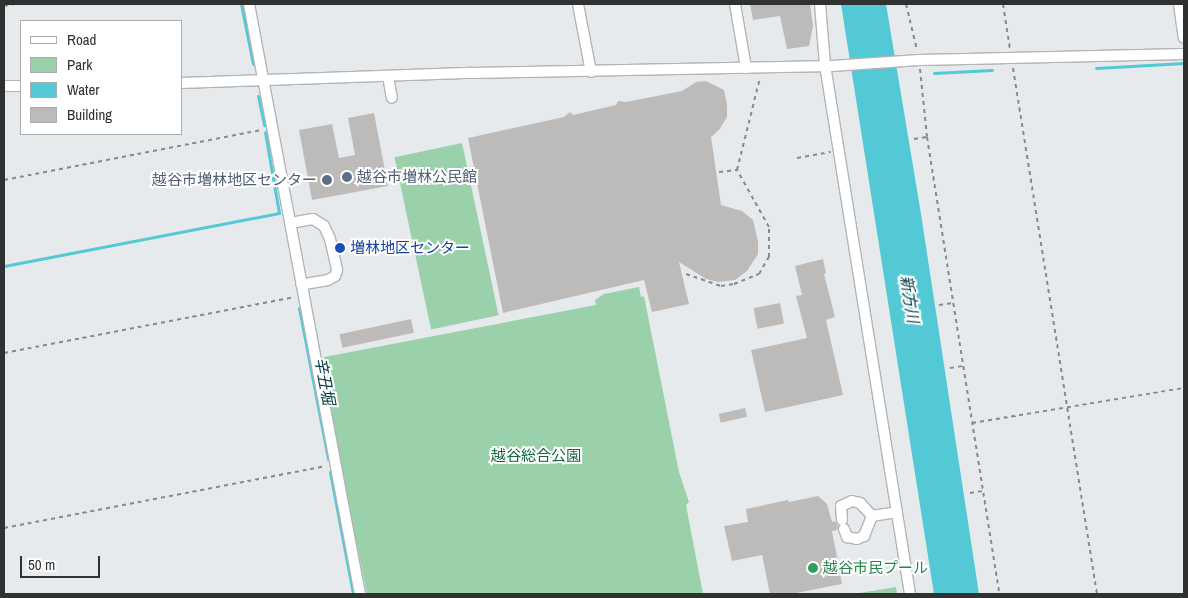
<!DOCTYPE html>
<meta charset="utf-8">
<style>
body{margin:0}
#map{position:relative;width:1188px;height:598px;overflow:hidden;background:#e7eaec;font-family:"Archivo Narrow","Noto Sans JP",sans-serif}
div>[style]{position:absolute}
[style*='--x']{left:calc(var(--x)*1px);top:calc(var(--y)*1px);width:calc(var(--w)*1px);rotate:calc(var(--a)*1deg)}
.green>*{inset:0;background:#9bd1aa;transform-origin:0 0}
.water>*{inset:0;background:#53c9d6}
.stream>*{height:3px;margin:-1.5px;padding:0 1.5px;transform-origin:1.5px;border-radius:1.5px;background:#53c9d6}
.building>*{inset:0;background:#bdbbb9;transform-origin:0 0}
.path>*{height:2px;margin-top:-1px;transform-origin:0;background:repeating-linear-gradient(90deg,#87898a 0 4px,transparent 0 8px)}
.roads{filter:drop-shadow(1px 0 #b2b4b6) drop-shadow(-1px 0 #b2b4b6) drop-shadow(0 1px #b2b4b6) drop-shadow(0 -1px #b2b4b6)}
.minor>*{height:10px;margin:-5px;padding:0 5px;transform-origin:5px;border-radius:5px;background:#fff}
.dots>*{width:14px;height:14px;translate:-50% -50%;box-sizing:border-box;border:2px solid #fff;border-radius:50%}
span{translate:-50% -50%;white-space:nowrap;text-align:center;line-height:1.15;-webkit-text-stroke:4px #fff;paint-order:stroke}
.service-label{font-size:15px;color:#4e5e75}
.left{translate:0 -50%;text-align:left}
.right{translate:-100% -50%;text-align:right}
.transit-label{font-size:15px;color:#164399}
.park-label{font-size:15px;color:#116637}
.leisure-label{font-size:15px;color:#27864d}
.water-label{font-size:16px;color:#0a4147;font-style:italic}
.frame{position:absolute;inset:0;border:5px solid #303131;pointer-events:none}
.legend{position:absolute;left:20px;top:20px;width:162px;height:115px;box-sizing:border-box;background:#fff;border:1px solid #acadad;margin:0;padding:6px 9px;list-style:none;font-size:15px;color:#303131}
.legend li{display:flex;align-items:center;gap:10px;height:25px}
.legend b{width:25px;border:1px solid #acadad}
.scale{position:absolute;left:20px;top:556px;width:80px;height:22px;box-sizing:border-box;border:2px solid #303131;border-top:0;padding-left:6px;font-size:15px;line-height:18px;white-space:nowrap;color:#303131;-webkit-text-stroke:4px #fff;paint-order:stroke}
</style>
<div id="map">
<div class="green">
<i style="left:462px;top:143px;width:176px;height:69px;rotate:78deg"></i>
<i style="clip-path:polygon(639px 287px,641px 297px,644px 296px,679px 472px,689px 502px,686px 505px,703px 594px,367px 594px,319px 358px,596px 305px,595px 300px,604px 294px)"></i>
<i style="clip-path:polygon(896px 587px,897px 594px,853px 594px)"></i>
</div>
<div class="water">
<i style="clip-path:polygon(841px 4px,886px 4px,921px 214px,979px 594px,934px 594px)"></i>
</div>
<div class="stream">
<i style="--x:241;--y:4;--w:61;--a:78.7"></i>
<i style="--x:1096;--y:68;--w:88;--a:-3.3"></i>
<i style="--x:934;--y:73;--w:58;--a:-3"></i>
<i style="--x:258;--y:96;--w:30;--a:78"></i>
<i style="--x:4;--y:266;--w:280;--a:-10.9"></i>
<i style="--x:279;--y:213;--w:82;--a:-99.8"></i>
<i style="--x:299;--y:308;--w:154;--a:79.1"></i>
<i style="--x:330;--y:472;--w:124;--a:79.3"></i>
</div>
<div class="building">
<i style="clip-path:polygon(750px 4px,810px 4px,813px 26px,809px 46px,787px 49px,780px 16px,753px 20px)"></i>
<i style="clip-path:polygon(706px 81px,724px 90px,727px 105px,727px 117px,719px 130px,711px 137px,721px 205px,742px 211px,753px 220px,758px 241px,758px 254px,747px 271px,735px 280px,718px 282px,706px 279px,679px 262px,689px 304px,652px 312px,644px 280px,503px 313px,468px 138px,564px 117px,570px 112px,573px 115px,616px 105px,618px 101px,626px 102px,682px 91px,696px 82px)"></i>
<i style="clip-path:polygon(374px 113px,388px 186px,312px 200px,299px 130px,332px 124px,339px 158px,355px 155px,348px 118px)"></i>
<i style="clip-path:polygon(823px 259px,826px 273px,824px 274px,835px 317px,826px 320px,843px 395px,765px 412px,751px 350px,807px 338px,796px 296px,802px 295px,795px 266px)"></i>
<i style="left:780px;top:303px;width:21px;height:27px;rotate:79deg"></i>
<i style="left:411px;top:319px;width:14px;height:73px;rotate:78deg"></i>
<i style="left:745px;top:408px;width:9px;height:27px;rotate:77deg"></i>
<i style="clip-path:polygon(818px 496px,827px 504px,832px 522px,835px 521px,838px 526px,837px 530px,832px 531px,842px 584px,791px 594px,770px 594px,762px 555px,732px 561px,724px 526px,748px 522px,746px 509px,788px 500px,789px 502px)"></i>
</div>
<div class="path">
<i style="--x:906;--y:4;--w:47;--a:76.6"></i>
<i style="--x:1003;--y:4;--w:46;--a:81.2"></i>
<i style="--x:4;--y:6;--w:11;--a:-10"></i>
<i style="--x:1013;--y:68;--w:533;--a:80.93"></i>
<i style="--x:920;--y:69;--w:68;--a:84.1"></i>
<i style="--x:927;--y:137;--w:463;--a:81"></i>
<i style="--x:914;--y:139;--w:13;--a:-9"></i>
<i style="--x:797;--y:158;--w:34;--a:-10"></i>
<i style="--x:719;--y:172;--w:18;--a:-6"></i>
<i style="--x:4;--y:180;--w:263;--a:-11"></i>
<i style="--x:686;--y:274;--w:37;--a:19"></i>
<i style="--x:721;--y:286;--w:13;--a:-9"></i>
<i style="--x:734;--y:284;--w:27;--a:-22"></i>
<i style="--x:759;--y:274;--w:20;--a:-60"></i>
<i style="--x:769;--y:257;--w:30;--a:-90"></i>
<i style="--x:769;--y:227;--w:65;--a:-119.3"></i>
<i style="--x:737;--y:170;--w:95;--a:-76"></i>
<i style="--x:939;--y:305;--w:14;--a:-8"></i>
<i style="--x:4;--y:353;--w:295;--a:-10.9"></i>
<i style="--x:950;--y:368;--w:12;--a:-9"></i>
<i style="--x:972;--y:423;--w:215;--a:-9.4"></i>
<i style="--x:970;--y:493;--w:12;--a:-9"></i>
<i style="--x:4;--y:528;--w:328;--a:-10.9"></i>
</div>
<div class="roads">
<div class="minor">
<i style="--x:249;--y:4;--w:600;--a:79.35"></i>
<i style="--x:578;--y:4;--w:69;--a:79.2"></i>
<i style="--x:735;--y:4;--w:65;--a:80.2"></i>
<i style="--x:820;--y:4;--w:61;--a:85.3"></i>
<i style="--x:825;--y:65;--w:536;--a:80.87"></i>
<i style="--x:1179;--y:4;--w:34;--a:82"></i>
<i style="--x:388;--y:76;--w:22;--a:80"></i>
<i style="--x:181;--y:83;--w:291;--a:-2"></i>
<i style="--x:472;--y:73;--w:360;--a:-1.1"></i>
<i style="--x:832;--y:66;--w:87;--a:-3.9"></i>
<i style="--x:919;--y:60;--w:265;--a:-1.3"></i>
<i style="--x:4;--y:86;--w:17;--a:0"></i>
<i style="--x:290;--y:223;--w:23;--a:-10"></i>
<i style="--x:313;--y:219;--w:13;--a:32"></i>
<i style="--x:324;--y:226;--w:14;--a:65"></i>
<i style="--x:330;--y:239;--w:32;--a:77"></i>
<i style="--x:337;--y:270;--w:6;--a:108"></i>
<i style="--x:335;--y:276;--w:8;--a:150"></i>
<i style="--x:328;--y:280;--w:27;--a:170"></i>
<i style="--x:872;--y:516;--w:25;--a:-9"></i>
<i style="--x:842;--y:520;--w:14;--a:-94"></i>
<i style="--x:841;--y:506;--w:12;--a:-24"></i>
<i style="--x:852;--y:501;--w:8;--a:14"></i>
<i style="--x:860;--y:503;--w:18;--a:47"></i>
<i style="--x:844;--y:529;--w:9;--a:69"></i>
<i style="--x:847;--y:537;--w:10;--a:11"></i>
<i style="--x:857;--y:539;--w:8;--a:-23"></i>
<i style="--x:864;--y:536;--w:22;--a:-68"></i>
</div>
</div>
<div class="dots">
<i style="left:347px;top:177px;background:#5c6f8a"></i>
<i style="left:327px;top:180px;background:#5c6f8a"></i>
<i style="left:340px;top:248px;background:#1a4fb4"></i>
<i style="left:813px;top:568px;background:#2e9e5b"></i>
</div>
<div class="service-label">
<span class="left" style="left:357px;top:177px">越谷市増林公民館</span>
<span class="right" style="left:317px;top:180px">越谷市増林地区センター</span>
</div>
<div class="transit-label">
<span class="left" style="left:350px;top:248px">増林地区センター</span>
</div>
<div class="park-label">
<span style="left:536px;top:456px">越谷総合公園</span>
</div>
<div class="leisure-label">
<span class="left" style="left:823px;top:568px">越谷市民プール</span>
</div>
<div class="water-label">
<span style="left:910px;top:299px;rotate:81deg">新方川</span>
<span style="left:325px;top:381px;rotate:79deg">辛丑堀</span>
</div>
<div class="frame"></div>
<ul class="legend">
<li><b style="height:6px;background:#fff"></b>Road</li>
<li><b style="height:14px;background:#9bd1aa"></b>Park</li>
<li><b style="height:14px;background:#53c9d6"></b>Water</li>
<li><b style="height:14px;background:#bdbbb9"></b>Building</li>
</ul>
<div class="scale">50 m</div>
</div>
